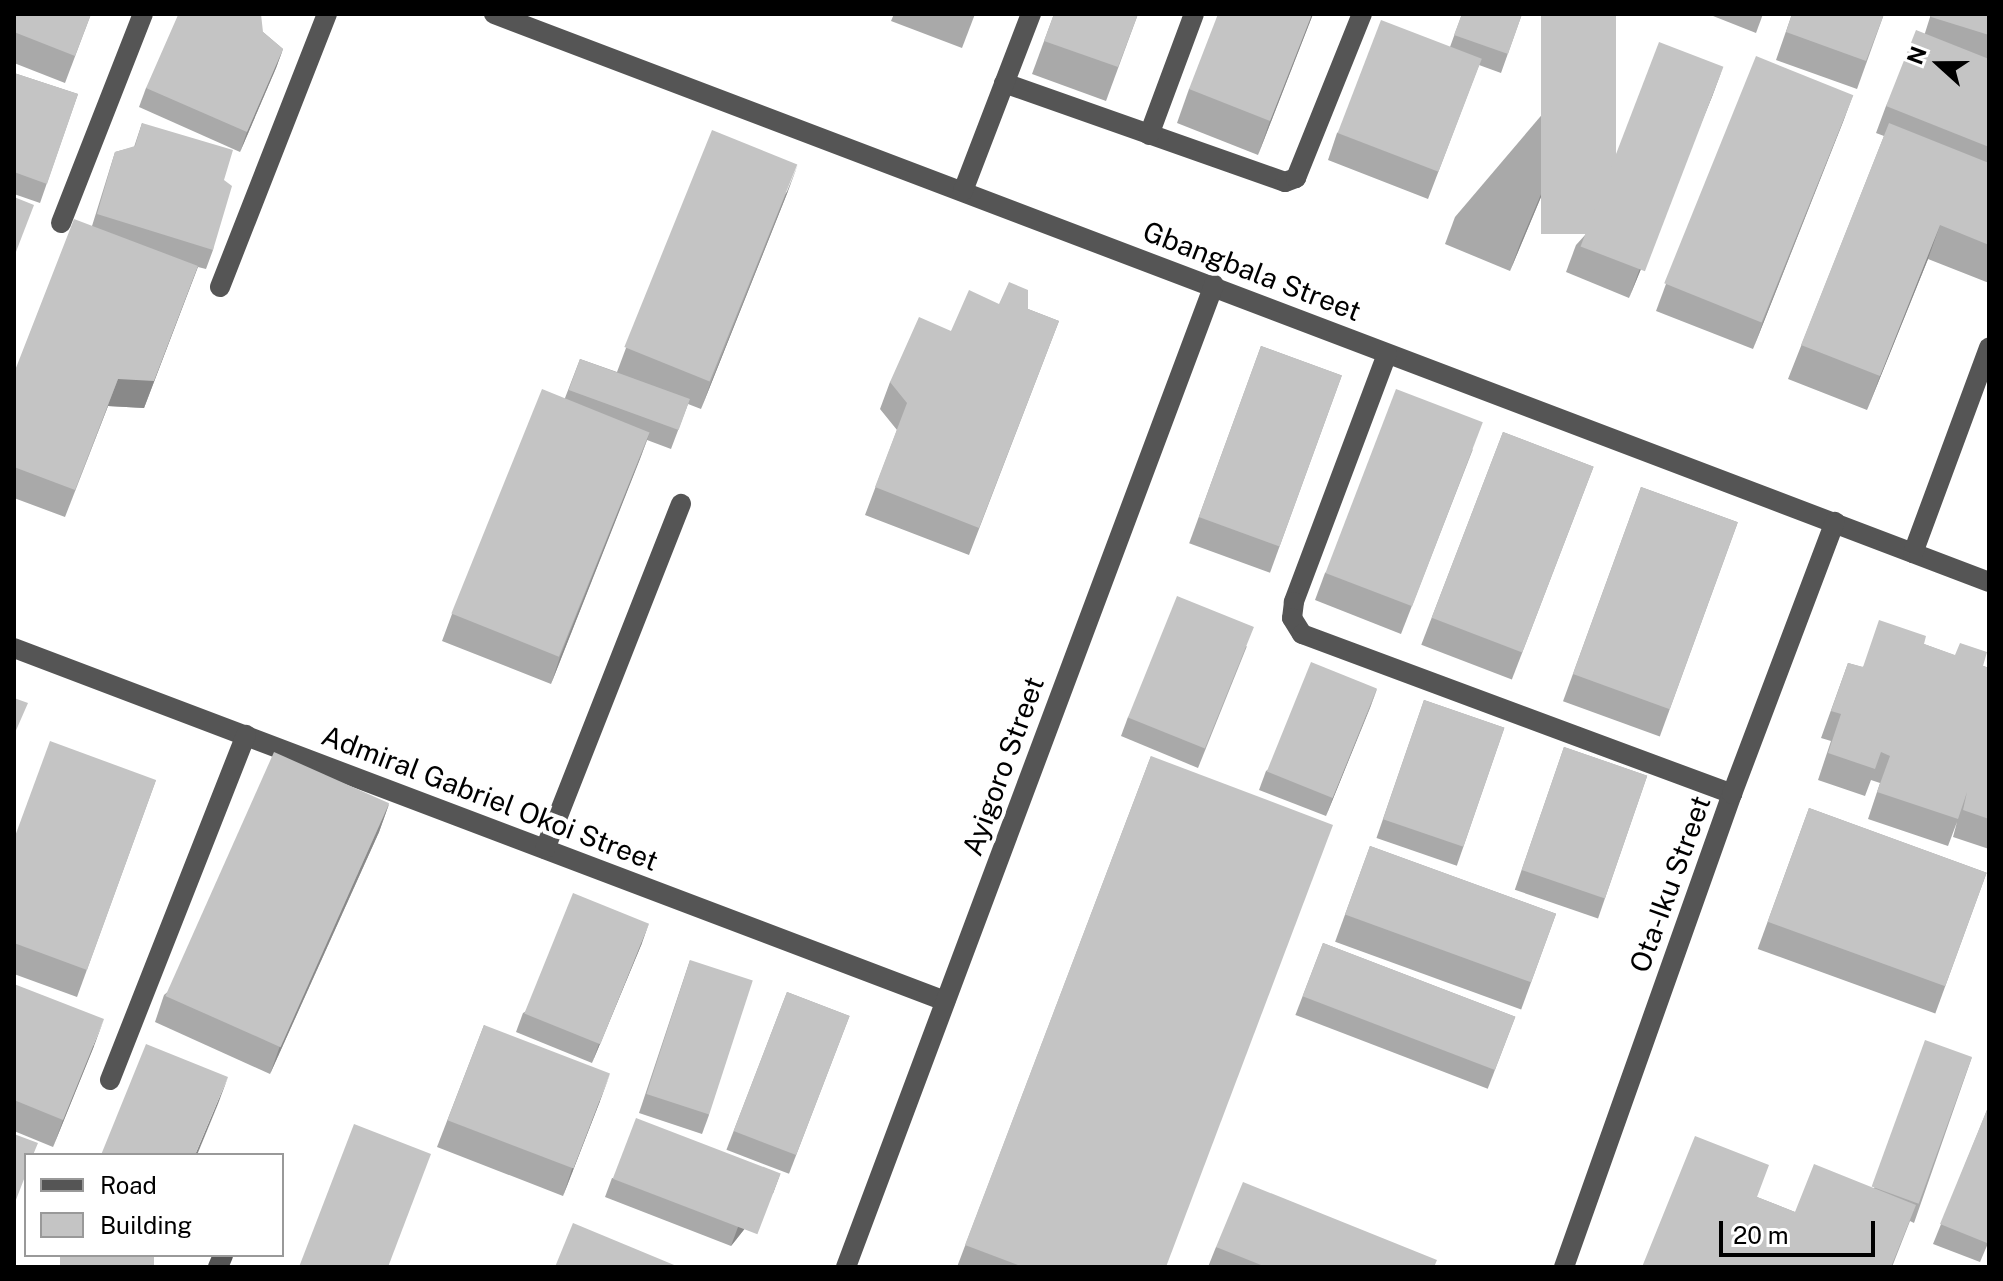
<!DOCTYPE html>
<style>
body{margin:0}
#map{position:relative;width:2003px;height:1281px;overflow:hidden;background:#fff;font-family:"Public Sans",sans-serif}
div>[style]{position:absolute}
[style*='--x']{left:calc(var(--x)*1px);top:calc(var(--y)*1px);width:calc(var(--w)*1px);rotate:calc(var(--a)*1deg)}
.minor>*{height:20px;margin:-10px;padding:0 10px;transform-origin:10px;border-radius:10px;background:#555}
.wall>*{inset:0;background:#a9a9a9;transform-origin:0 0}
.shaded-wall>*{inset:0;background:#898989}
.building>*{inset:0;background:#c4c4c4;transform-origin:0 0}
span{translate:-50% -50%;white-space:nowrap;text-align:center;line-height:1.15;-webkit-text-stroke:8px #fff;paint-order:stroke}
.street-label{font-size:28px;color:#000}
.frame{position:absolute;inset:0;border:16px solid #000;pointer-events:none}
.legend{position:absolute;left:24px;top:1153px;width:260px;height:104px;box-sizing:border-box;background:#fff;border:2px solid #999;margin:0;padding:10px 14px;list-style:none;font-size:24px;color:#000}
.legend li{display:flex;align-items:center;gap:16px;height:40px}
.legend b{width:40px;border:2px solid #999}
.north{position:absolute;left:1899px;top:24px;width:80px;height:80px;-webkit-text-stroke:6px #fff;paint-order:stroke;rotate:291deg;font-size:22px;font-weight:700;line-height:32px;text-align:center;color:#000}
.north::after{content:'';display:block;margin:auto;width:28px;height:36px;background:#000;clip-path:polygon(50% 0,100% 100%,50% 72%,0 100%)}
.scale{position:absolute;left:1719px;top:1221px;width:156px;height:36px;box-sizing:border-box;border:4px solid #000;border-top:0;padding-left:10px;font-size:24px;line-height:28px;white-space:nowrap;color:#000;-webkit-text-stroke:6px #fff;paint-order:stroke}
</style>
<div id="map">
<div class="minor">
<i style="--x:494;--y:14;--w:1599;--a:20.8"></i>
<i style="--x:1004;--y:83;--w:298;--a:19.4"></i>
<i style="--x:1285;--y:182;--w:12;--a:-20"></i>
<i style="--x:1296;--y:178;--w:177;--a:-68.1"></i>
<i style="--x:1149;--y:135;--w:129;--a:-69.6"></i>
<i style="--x:963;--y:191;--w:190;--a:-69"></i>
<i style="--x:61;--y:223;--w:225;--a:-68.6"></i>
<i style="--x:220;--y:287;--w:293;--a:-68.6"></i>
<i style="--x:1387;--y:354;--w:265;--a:110.6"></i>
<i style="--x:1294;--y:602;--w:16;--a:97"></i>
<i style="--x:1292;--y:618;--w:19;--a:58"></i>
<i style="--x:1302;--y:634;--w:459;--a:20.4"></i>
<i style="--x:1913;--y:553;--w:219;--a:-69.7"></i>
<i style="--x:14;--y:648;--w:996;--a:20.76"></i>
<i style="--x:545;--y:849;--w:371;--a:-68.5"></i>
<i style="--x:110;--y:1080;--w:371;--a:-68.5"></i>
<i style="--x:218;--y:1267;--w:13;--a:-67"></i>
<i style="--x:846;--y:1267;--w:1049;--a:-69.46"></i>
<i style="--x:1564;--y:1267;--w:502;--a:-70.45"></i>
<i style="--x:1732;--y:794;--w:291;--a:-69.3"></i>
</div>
<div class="wall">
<i style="clip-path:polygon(14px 14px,91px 14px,65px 83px,14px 63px)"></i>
<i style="clip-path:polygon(894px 14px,975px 14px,962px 48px,891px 21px)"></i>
<i style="clip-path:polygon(1054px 14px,1138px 14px,1106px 101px,1032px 74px)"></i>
<i style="clip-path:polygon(1313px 14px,1258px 155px,1177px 123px,1189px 89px)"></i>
<i style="clip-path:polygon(1462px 14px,1522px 14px,1501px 73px,1479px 65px,1428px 199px,1328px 160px,1337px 133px,1450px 47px)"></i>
<i style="clip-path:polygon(1708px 14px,1763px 14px,1756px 33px)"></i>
<i style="clip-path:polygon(1792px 14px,1884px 14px,1857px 89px,1776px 60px)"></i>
<i style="clip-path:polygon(1931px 14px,1989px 14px,1989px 283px,1928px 259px,1867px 410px,1788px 379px,1884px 136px,1876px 133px,1886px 106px,1925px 33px)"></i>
<i style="clip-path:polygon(263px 32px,283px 49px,276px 68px,240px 152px,139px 107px,146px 88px)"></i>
<i style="clip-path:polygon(1608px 37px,1510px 271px,1445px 244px,1455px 217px)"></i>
<i style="clip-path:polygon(14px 73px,78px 94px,40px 203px,14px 194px)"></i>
<i style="clip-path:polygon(1713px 94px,1629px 298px,1566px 272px,1576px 245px)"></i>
<i style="clip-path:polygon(1853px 95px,1753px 349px,1656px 311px,1666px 284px)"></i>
<i style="clip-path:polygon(142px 123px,224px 180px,213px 250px,206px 269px,198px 267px,144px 408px,108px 406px,65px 517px,14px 498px,14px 373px,92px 226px,115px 152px,134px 147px)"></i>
<i style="clip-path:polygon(788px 191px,701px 409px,688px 404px,671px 449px,647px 440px,551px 684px,442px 641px,452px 614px,565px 398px,580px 359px,617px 372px,626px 348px)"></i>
<i style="clip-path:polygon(999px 304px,1028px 309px,1059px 321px,969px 555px,865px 515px,897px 430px,880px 409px,890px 382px,951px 331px)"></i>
<i style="left:1261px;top:346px;width:86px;height:210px;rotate:20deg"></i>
<i style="left:1503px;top:432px;width:97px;height:228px;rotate:21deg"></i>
<i style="clip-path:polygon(1473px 449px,1401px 634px,1315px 600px,1325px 573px)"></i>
<i style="left:1641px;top:487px;width:103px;height:228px;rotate:20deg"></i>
<i style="clip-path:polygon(1924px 644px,1989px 668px,1989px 849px,1953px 837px,1957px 822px,1948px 846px,1868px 819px,1880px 783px,1871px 780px,1865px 796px,1818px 780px,1831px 741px,1821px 738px,1848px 663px,1862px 667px)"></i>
<i style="clip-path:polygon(1247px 646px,1198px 768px,1121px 736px,1128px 717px)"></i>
<i style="clip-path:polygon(1377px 689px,1326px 816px,1259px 790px,1266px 771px)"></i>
<i style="left:1424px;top:700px;width:85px;height:146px;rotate:19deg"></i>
<i style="left:1564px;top:747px;width:88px;height:151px;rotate:19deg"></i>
<i style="clip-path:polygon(1151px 756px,1166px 1267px,957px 1267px)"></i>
<i style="clip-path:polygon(156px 780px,77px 997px,14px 974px,14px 839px)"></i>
<i style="clip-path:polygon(389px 804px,379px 832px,270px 1074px,155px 1022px,164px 995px)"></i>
<i style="left:1809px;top:808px;width:189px;height:150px;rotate:20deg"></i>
<i style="left:1370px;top:846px;width:198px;height:102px;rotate:20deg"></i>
<i style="clip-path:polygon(642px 943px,592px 1063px,516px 1032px,523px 1013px)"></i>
<i style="left:1323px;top:943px;width:206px;height:77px;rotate:21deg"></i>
<i style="clip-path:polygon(690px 960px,709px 1115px,702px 1134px,639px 1113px)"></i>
<i style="clip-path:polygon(14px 984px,94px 1046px,53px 1147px,14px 1131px)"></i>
<i style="left:787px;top:992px;width:67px;height:169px;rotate:21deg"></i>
<i style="clip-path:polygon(484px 1025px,600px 1101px,563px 1196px,437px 1147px)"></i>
<i style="clip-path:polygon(1972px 1057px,1914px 1223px,1910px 1221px,1892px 1267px,1642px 1267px,1757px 1197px,1795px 1212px,1874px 1188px)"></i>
<i style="clip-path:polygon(1989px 1105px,1989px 1241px,1980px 1262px,1933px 1244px)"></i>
<i style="clip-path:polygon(780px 1174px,773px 1193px,731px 1246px,605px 1197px,612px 1178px)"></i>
<i style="clip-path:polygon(1216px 1247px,1434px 1267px,1208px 1267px)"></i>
</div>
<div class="shaded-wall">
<i style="clip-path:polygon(1312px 14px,1313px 14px,1258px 155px,1270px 121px)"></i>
<i style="clip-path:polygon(1617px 14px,1608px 37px,1510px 271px,1520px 244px)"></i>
<i style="clip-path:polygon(283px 49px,276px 68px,240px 152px,247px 132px)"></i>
<i style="clip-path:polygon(1723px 67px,1713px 94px,1629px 298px,1639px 271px)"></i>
<i style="clip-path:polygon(1853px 95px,1843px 122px,1753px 349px,1763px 322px)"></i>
<i style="clip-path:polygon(798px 164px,788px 191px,701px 409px,711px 382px)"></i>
<i style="clip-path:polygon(1940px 225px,1928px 259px,1867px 410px,1880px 376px)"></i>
<i style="clip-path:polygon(198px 266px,144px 408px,108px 406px,65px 517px,118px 379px)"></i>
<i style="clip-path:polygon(650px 432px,640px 459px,551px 684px,560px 657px)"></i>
<i style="clip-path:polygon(1377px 689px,1370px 708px,1326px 816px,1333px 797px)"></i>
<i style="clip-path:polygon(389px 804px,379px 832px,270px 1074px,280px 1046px)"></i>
<i style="clip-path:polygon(649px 923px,642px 943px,592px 1063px,599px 1044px)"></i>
<i style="clip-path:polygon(104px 1019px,94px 1046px,53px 1147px,63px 1120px)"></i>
<i style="clip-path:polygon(610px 1074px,600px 1101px,563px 1196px,572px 1169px)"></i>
<i style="clip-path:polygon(228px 1077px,218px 1104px,197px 1155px,195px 1155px)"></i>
<i style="clip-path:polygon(780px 1174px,773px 1193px,731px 1246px,738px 1227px)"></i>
</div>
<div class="building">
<i style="clip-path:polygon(14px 14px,91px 14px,75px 56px,14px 32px)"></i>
<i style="clip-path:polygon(197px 14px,261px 14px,263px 32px,283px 49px,247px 132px,146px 88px,178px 15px)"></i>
<i style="clip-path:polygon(1054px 14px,1138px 14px,1118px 67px,1044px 41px)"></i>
<i style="clip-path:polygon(1218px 14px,1312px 14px,1270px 121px,1189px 89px)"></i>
<i style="clip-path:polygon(1462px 14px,1522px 14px,1508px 54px,1454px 35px)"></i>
<i style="left:1541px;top:14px;width:75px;height:220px"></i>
<i style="clip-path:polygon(1792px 14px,1884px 14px,1866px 61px,1786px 32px)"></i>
<i style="clip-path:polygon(1932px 14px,1989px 14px,1989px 35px,1931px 17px)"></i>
<i style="left:1381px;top:20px;width:108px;height:121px;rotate:21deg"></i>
<i style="clip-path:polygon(1916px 30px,1989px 59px,1989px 147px,1886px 106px)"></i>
<i style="left:1659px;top:42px;width:69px;height:219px;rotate:21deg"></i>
<i style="left:1756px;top:56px;width:105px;height:245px;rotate:22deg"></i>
<i style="clip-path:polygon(14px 73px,78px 94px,47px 184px,14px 172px)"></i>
<i style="clip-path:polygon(142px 123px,233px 150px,224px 180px,232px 186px,213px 250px,97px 214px,115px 152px,135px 146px)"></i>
<i style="clip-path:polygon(1889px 123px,1989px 163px,1989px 245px,1940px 225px,1880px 376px,1801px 345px)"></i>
<i style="left:712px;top:130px;width:92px;height:234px;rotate:22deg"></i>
<i style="clip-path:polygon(14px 197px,34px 205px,14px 257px)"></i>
<i style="clip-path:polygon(74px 219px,198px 266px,154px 381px,118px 379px,75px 490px,14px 467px,14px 373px)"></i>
<i style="clip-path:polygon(1009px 282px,1028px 290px,1028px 309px,1059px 321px,979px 528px,875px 487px,907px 403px,890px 382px,919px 317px,951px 331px,969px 290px,999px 304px)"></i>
<i style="left:1261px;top:346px;width:86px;height:182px;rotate:20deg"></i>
<i style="left:580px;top:359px;width:117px;height:33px;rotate:20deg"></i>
<i style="left:542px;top:389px;width:116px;height:242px;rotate:22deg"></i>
<i style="left:1396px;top:389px;width:93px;height:197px;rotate:21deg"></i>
<i style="left:1503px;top:432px;width:97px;height:199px;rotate:21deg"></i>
<i style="left:1641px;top:487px;width:103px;height:199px;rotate:20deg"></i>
<i style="left:1177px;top:596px;width:83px;height:131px;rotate:22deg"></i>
<i style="clip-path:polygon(1879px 620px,1926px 636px,1924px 644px,1955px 655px,1960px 643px,1987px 652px,1983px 666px,1989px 668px,1989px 819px,1963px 810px,1967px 792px,1958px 819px,1877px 792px,1890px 756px,1881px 752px,1875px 769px,1828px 753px,1841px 714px,1831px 711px,1848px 663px,1863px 667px)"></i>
<i style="left:1311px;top:662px;width:71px;height:118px;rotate:22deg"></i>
<i style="clip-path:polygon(14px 698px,28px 703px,14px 735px)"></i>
<i style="left:1424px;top:700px;width:85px;height:126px;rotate:19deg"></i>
<i style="clip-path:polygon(50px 741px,156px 780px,87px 970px,14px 943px,14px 839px)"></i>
<i style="left:1564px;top:747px;width:88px;height:130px;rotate:19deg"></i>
<i style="left:274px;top:752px;width:126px;height:267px;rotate:24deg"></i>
<i style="clip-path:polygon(1151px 756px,1333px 825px,1166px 1267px,1023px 1267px,965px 1245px)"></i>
<i style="left:1809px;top:808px;width:189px;height:121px;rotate:20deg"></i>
<i style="left:1370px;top:846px;width:198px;height:73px;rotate:20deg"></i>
<i style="left:573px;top:893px;width:82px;height:130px;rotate:22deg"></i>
<i style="left:1323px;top:943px;width:206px;height:57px;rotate:21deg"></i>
<i style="left:690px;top:960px;width:66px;height:141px;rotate:18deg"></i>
<i style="clip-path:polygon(14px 984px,104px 1019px,63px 1120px,14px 1100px)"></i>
<i style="left:787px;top:992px;width:67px;height:149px;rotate:21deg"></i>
<i style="left:484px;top:1025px;width:135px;height:102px;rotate:21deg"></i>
<i style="left:1925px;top:1040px;width:50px;height:156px;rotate:20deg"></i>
<i style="clip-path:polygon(146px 1044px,228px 1077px,195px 1155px,101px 1155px)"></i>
<i style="clip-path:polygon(1989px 1105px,1989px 1238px,1987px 1243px,1940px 1224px)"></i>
<i style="left:636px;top:1118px;width:155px;height:65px;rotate:21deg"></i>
<i style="clip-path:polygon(354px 1124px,431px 1154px,388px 1267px,299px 1267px)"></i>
<i style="clip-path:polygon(14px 1134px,38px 1143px,33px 1155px,26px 1155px,26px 1174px,14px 1205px)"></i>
<i style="clip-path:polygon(1695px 1136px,1769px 1165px,1757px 1197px,1795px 1212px,1814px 1164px,1916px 1205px,1891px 1267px,1740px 1267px,1734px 1265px,1733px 1267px,1642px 1267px)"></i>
<i style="clip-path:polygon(1243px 1182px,1437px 1260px,1434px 1267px,1266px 1267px,1216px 1247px)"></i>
<i style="clip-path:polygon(573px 1223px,679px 1267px,555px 1267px)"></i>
<i style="left:60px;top:1255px;width:94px;height:13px"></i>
</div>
<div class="street-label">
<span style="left:1252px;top:271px;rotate:21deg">Gbangbala Street</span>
<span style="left:1003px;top:766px;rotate:-70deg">Ayigoro Street</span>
<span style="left:490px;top:798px;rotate:21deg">Admiral Gabriel Okoi Street</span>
<span style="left:1670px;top:884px;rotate:-70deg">Ota-Iku Street</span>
</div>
<div class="frame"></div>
<ul class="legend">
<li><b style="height:10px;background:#555"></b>Road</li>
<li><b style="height:22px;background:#c4c4c4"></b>Building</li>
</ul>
<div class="north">N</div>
<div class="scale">20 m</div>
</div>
